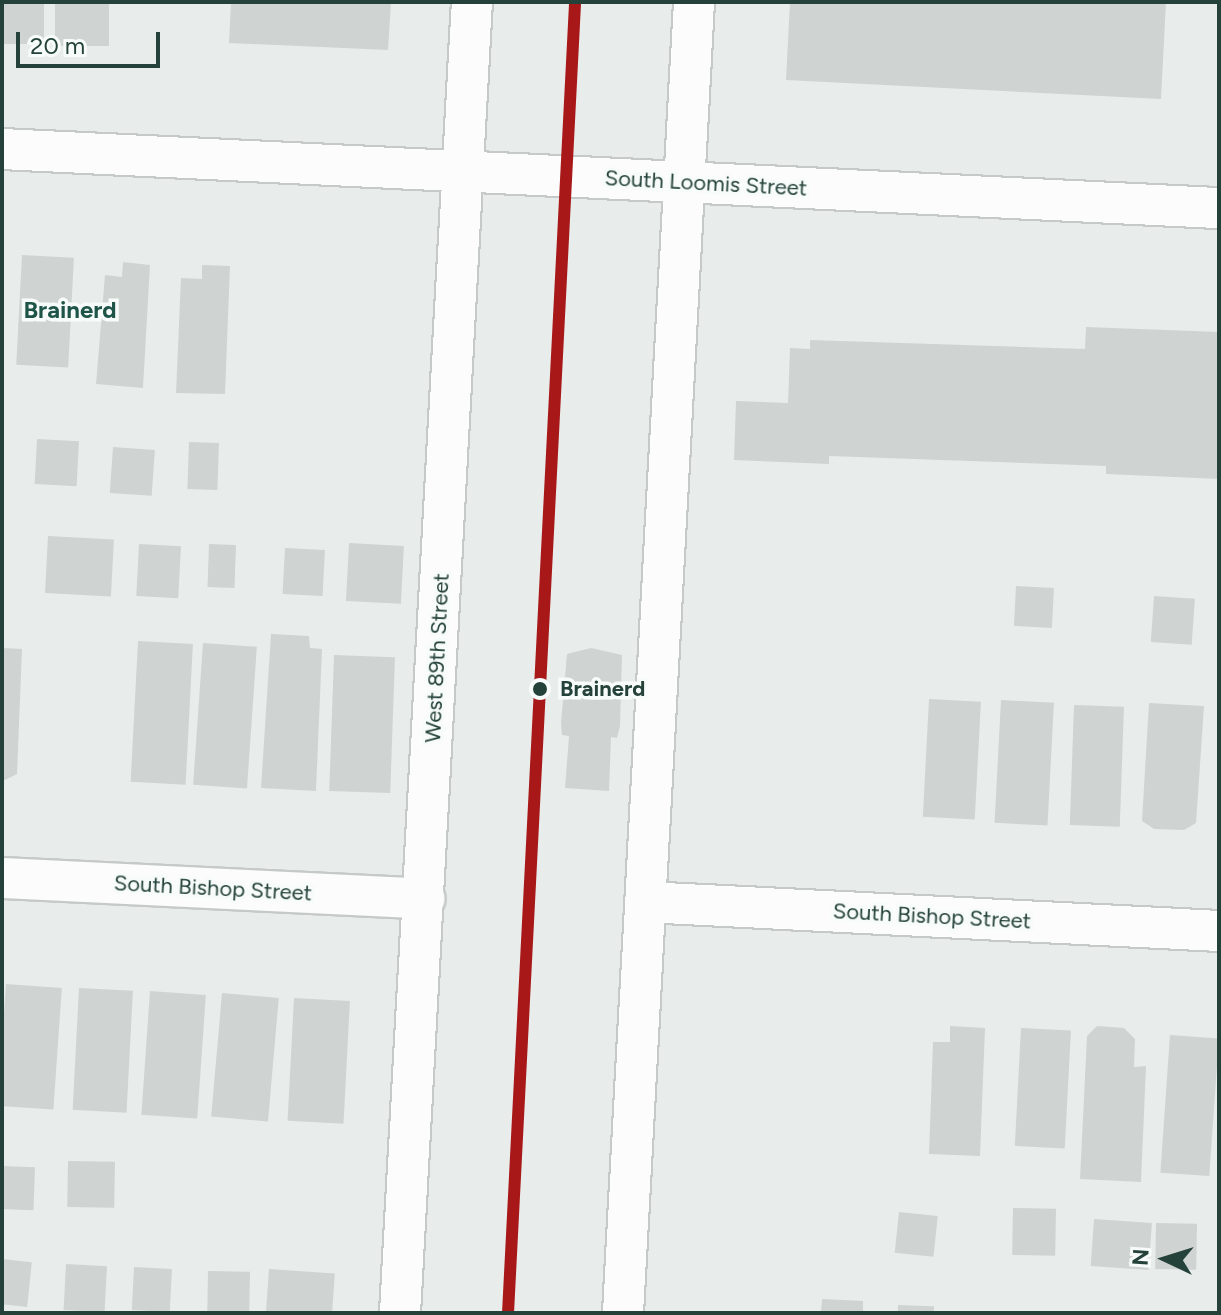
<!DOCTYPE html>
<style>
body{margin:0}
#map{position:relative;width:1221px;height:1315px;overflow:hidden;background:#e8edeb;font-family:Figtree,sans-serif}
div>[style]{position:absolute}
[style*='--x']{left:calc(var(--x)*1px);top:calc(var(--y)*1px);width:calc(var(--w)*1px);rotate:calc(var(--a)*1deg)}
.building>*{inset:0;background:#cfd4d2;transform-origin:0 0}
.roads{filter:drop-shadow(2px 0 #c5cac8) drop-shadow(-2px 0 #c5cac8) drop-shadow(0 2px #c5cac8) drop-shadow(0 -2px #c5cac8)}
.minor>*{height:40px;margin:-20px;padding:0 20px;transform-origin:20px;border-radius:20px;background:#fcfcfc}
.rail-1>*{height:12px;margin:-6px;padding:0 6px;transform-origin:6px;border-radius:6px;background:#a81818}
.dots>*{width:22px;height:22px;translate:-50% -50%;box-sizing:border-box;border:4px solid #f7fbf9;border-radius:50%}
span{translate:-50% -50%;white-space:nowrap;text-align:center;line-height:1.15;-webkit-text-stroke:7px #f7fbf9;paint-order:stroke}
.street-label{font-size:22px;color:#24423a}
.stop-label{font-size:22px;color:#24423a;font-weight:700}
.left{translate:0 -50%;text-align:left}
.neighbourhood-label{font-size:24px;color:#1f5548;font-weight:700}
.frame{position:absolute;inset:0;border:4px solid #24423a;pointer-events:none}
.north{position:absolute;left:1125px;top:1219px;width:80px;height:80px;-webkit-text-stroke:6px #f7fbf9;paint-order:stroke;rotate:274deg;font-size:22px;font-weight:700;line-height:32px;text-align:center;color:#24423a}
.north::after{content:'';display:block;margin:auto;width:28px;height:36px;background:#24423a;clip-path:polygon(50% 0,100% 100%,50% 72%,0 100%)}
.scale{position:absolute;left:16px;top:32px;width:144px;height:36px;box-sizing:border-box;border:4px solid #24423a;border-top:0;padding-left:10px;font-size:24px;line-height:28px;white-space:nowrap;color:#24423a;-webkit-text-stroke:6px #f7fbf9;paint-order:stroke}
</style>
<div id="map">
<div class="building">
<i style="left:2px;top:2px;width:42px;height:42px"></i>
<i style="left:55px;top:2px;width:54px;height:44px"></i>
<i style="clip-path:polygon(231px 2px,391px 2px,388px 50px,229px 43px)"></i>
<i style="clip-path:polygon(790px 2px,1166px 2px,1161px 99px,786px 80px)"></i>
<i style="left:22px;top:255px;width:52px;height:110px;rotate:3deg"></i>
<i style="clip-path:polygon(123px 262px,150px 265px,143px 388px,96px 384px,105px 275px,122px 277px)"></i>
<i style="clip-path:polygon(202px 265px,230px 266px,225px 394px,176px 393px,181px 278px,202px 279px)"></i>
<i style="clip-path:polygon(1086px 327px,1219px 332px,1219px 479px,1106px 474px,1106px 466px,829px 456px,829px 464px,734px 460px,736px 401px,788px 403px,790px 348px,810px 349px,810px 340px,1085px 349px)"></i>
<i style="left:37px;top:439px;width:42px;height:45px;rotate:3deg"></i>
<i style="left:189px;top:442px;width:30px;height:47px;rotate:2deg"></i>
<i style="left:113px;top:447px;width:42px;height:46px;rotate:4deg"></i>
<i style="left:48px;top:536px;width:66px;height:57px;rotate:3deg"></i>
<i style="left:349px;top:543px;width:55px;height:58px;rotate:3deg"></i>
<i style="left:139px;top:544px;width:42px;height:52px;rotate:3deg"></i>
<i style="left:209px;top:544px;width:27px;height:43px;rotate:2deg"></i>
<i style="left:285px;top:548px;width:40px;height:46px;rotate:3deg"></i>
<i style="left:1016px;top:586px;width:38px;height:40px;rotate:3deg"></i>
<i style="left:1154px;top:596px;width:41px;height:46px;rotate:4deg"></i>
<i style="clip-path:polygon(271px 634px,309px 636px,310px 648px,322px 649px,316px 791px,261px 788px)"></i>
<i style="left:138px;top:641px;width:55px;height:141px;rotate:3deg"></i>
<i style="left:203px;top:643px;width:54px;height:142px;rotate:4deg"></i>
<i style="clip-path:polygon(2px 648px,22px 649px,17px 774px,5px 780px,2px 780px)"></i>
<i style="clip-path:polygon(591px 648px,622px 655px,620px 726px,617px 738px,611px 737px,609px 791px,565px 788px,569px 736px,562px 735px,561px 723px,567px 654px)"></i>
<i style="left:334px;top:655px;width:61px;height:136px;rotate:2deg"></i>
<i style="left:929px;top:699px;width:52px;height:118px;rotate:3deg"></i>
<i style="left:1001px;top:700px;width:53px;height:123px;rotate:3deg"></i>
<i style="clip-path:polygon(1149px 703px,1204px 706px,1196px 823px,1184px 830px,1154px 829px,1142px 821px)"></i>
<i style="left:1074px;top:705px;width:50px;height:120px;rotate:2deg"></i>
<i style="left:6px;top:984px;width:56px;height:122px;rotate:4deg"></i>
<i style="left:79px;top:988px;width:54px;height:122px;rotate:3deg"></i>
<i style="left:150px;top:991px;width:56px;height:124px;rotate:4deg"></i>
<i style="left:222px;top:993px;width:57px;height:124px;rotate:5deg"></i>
<i style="left:294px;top:998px;width:56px;height:123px;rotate:3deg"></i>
<i style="clip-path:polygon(950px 1026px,985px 1028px,980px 1156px,929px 1154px,933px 1042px,950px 1042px)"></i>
<i style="clip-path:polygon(1097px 1026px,1124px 1028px,1135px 1039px,1134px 1067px,1146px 1066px,1141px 1182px,1080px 1179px,1087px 1036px)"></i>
<i style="left:1021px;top:1028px;width:50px;height:118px;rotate:3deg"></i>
<i style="left:1170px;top:1035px;width:49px;height:138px;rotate:4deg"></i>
<i style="left:68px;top:1161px;width:47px;height:46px;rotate:1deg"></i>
<i style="left:2px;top:1166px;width:33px;height:43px;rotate:2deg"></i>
<i style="left:1013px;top:1208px;width:43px;height:47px;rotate:1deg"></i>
<i style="left:899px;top:1212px;width:39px;height:41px;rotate:6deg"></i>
<i style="left:1094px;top:1219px;width:58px;height:47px;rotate:4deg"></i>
<i style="left:1156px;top:1223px;width:41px;height:46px;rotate:1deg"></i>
<i style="left:2px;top:1259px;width:30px;height:45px;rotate:6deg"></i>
<i style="left:66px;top:1264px;width:41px;height:46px;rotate:3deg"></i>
<i style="left:134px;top:1267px;width:38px;height:43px;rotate:3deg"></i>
<i style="left:269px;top:1269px;width:66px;height:44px;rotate:4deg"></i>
<i style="left:208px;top:1271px;width:42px;height:41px;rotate:1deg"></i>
<i style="clip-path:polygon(822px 1299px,863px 1301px,863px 1313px,821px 1313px)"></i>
<i style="left:898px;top:1305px;width:36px;height:8px;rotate:2deg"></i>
</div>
<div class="roads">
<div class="minor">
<i style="--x:2;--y:149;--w:1218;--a:2.78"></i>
<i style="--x:2;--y:878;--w:423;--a:2.8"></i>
<i style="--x:645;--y:902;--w:575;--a:2.89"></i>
<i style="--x:400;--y:1313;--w:1313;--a:-86.86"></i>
<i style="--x:623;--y:1313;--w:1313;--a:-86.9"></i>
</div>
</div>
<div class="rail-1">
<i style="--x:508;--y:1313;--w:1313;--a:-87.07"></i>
</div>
<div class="dots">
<i style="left:540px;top:689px;background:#24423a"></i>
</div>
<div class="street-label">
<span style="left:706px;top:183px;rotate:3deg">South Loomis Street</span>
<span style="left:437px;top:658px;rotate:-87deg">West 89th Street</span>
<span style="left:213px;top:888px;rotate:3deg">South Bishop Street</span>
<span style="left:932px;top:916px;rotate:3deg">South Bishop Street</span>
</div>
<div class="stop-label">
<span class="left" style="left:560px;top:689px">Brainerd</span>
</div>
<div class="neighbourhood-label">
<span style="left:70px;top:310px">Brainerd</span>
</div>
<div class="frame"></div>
<div class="north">N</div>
<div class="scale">20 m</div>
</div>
